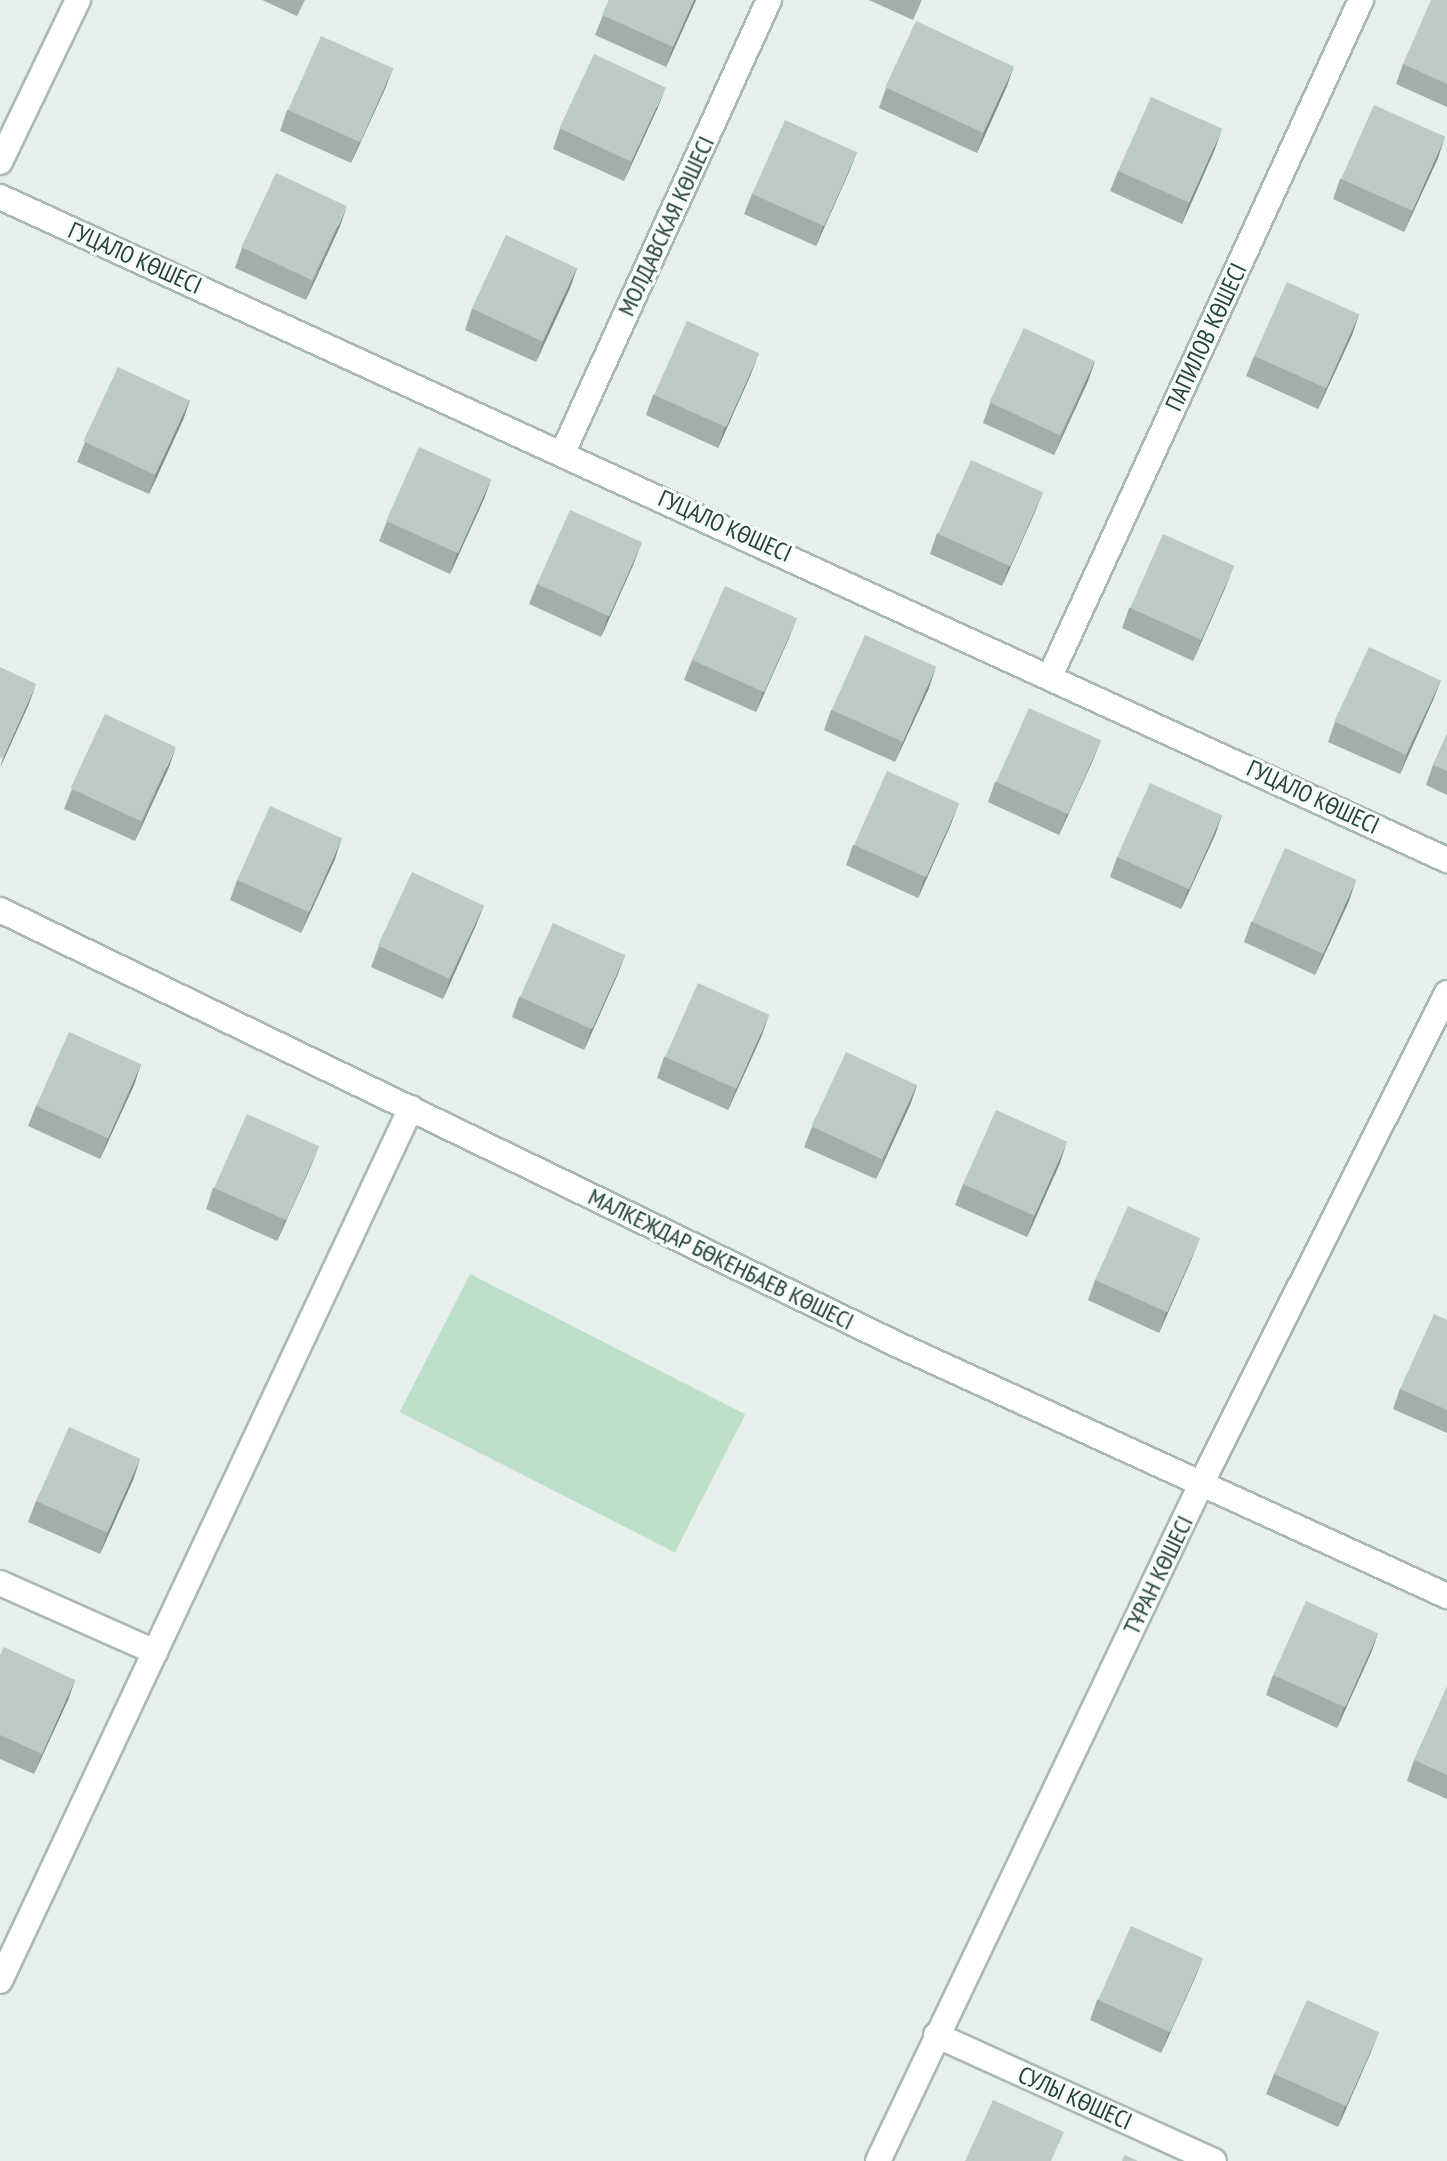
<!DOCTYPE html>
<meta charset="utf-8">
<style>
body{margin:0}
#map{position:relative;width:1447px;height:2161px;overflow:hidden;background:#e6efeb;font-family:"PT Sans Narrow",sans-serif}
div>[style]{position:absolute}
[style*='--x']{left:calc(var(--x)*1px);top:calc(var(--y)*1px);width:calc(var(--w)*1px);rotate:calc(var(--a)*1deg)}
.green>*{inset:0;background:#bfe0c8;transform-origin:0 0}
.roads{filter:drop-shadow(2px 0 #a8b8b2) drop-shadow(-2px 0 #a8b8b2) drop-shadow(0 2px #a8b8b2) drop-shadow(0 -2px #a8b8b2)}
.street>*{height:24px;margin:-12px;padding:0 12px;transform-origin:12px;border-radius:12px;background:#fff}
.wall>*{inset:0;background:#a1aea9}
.shaded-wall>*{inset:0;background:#838d89}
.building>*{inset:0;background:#bbcac4;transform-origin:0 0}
span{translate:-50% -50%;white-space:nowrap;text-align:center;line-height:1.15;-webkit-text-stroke:6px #f7fbf9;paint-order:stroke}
.street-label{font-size:24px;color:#24423a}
</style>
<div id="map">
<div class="green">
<i style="left:470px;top:1274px;width:309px;height:155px;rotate:27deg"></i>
</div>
<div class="roads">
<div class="street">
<i style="--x:0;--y:162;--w:180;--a:-64.3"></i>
<i style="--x:0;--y:197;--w:1592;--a:24.62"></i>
<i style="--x:563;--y:452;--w:497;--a:-65.5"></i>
<i style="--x:1051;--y:674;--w:742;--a:-65.3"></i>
<i style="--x:0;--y:910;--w:996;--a:25.84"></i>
<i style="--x:896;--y:1344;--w:606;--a:24.58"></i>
<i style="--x:0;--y:1583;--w:170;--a:24"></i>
<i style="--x:0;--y:1981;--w:965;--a:-64.79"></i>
<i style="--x:936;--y:2035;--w:305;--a:24.4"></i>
<i style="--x:878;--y:2161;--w:750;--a:-64.49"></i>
<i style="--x:1201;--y:1484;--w:549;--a:-63.39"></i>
</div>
</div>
<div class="wall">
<i style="clip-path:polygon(262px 0,305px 0,297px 16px)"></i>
<i style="clip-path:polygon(609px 0,696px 0,666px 67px,595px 35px)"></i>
<i style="clip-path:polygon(869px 0,922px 0,913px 20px)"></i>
<i style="clip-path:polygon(1447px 0,1447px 107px,1396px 84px,1403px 64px)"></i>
<i style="clip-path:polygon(393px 68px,385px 89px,351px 163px,280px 131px,287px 110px)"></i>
<i style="clip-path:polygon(1007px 86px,977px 153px,879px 108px,886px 88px)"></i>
<i style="clip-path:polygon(658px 107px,624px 181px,553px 149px,560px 129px)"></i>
<i style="clip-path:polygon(1215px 149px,1182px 224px,1110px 191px,1118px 171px)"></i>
<i style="clip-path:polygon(857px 152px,849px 172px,816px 246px,744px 214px,752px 194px)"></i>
<i style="clip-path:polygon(1438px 158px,1404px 232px,1333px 199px,1340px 179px)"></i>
<i style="clip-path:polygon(340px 226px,306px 300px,235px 268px,242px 248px)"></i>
<i style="clip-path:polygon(577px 268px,570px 288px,536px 362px,465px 330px,472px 309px)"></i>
<i style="clip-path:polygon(1359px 314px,1352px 335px,1318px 409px,1246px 376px,1254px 356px)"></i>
<i style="clip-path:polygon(1095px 361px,1088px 381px,1054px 455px,983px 423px,990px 403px)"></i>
<i style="clip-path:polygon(751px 374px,718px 448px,646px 415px,653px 395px)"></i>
<i style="clip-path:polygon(190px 400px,183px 420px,149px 494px,77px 462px,85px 442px)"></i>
<i style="clip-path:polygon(491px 479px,484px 499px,450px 574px,379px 541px,387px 521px)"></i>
<i style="clip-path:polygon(1043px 492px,1035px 512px,1002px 586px,930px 554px,937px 533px)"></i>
<i style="clip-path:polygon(634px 563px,601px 637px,529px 604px,537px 584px)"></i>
<i style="clip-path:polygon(1226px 586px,1193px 661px,1122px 628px,1129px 608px)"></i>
<i style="clip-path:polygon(789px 638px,756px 712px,684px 680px,692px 660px)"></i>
<i style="clip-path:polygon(1441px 680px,1433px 700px,1400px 774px,1328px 742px,1335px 722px)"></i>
<i style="clip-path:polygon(929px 688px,895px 762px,824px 730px,831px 710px)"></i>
<i style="clip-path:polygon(1447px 734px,1447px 795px,1426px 785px,1433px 765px)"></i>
<i style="clip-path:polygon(1101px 740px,1093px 760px,1059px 835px,988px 802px,995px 782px)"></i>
<i style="clip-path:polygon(169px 767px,135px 841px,64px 809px,72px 789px)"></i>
<i style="clip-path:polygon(1222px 815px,1215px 835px,1181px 909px,1110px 877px,1117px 857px)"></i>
<i style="clip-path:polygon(951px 824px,918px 898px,846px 865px,853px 845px)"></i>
<i style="clip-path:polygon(335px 859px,301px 933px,230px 900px,237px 880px)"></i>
<i style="clip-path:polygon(1349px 901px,1315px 975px,1244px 942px,1251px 922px)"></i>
<i style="clip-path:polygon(484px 905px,476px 925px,443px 999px,371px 967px,379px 946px)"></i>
<i style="clip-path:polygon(625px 955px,617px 976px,584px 1050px,512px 1017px,519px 997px)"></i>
<i style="clip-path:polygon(762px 1035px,728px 1110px,657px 1078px,664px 1057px)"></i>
<i style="clip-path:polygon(141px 1064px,134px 1085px,100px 1159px,28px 1126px,36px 1106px)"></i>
<i style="clip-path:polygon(917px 1085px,910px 1105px,876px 1179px,804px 1147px,812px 1127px)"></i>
<i style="clip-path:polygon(1060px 1163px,1027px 1237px,955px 1205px,963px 1184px)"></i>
<i style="clip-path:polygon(311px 1166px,277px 1241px,206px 1209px,213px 1188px)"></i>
<i style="clip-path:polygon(1192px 1258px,1159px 1333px,1088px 1300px,1095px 1280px)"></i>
<i style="clip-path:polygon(1447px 1320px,1447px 1433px,1393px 1409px,1400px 1389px)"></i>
<i style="clip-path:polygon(140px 1459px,133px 1480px,100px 1554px,28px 1522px,36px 1501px)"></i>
<i style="clip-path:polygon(1378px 1633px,1371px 1653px,1337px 1728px,1266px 1695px,1273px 1675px)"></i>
<i style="clip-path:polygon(0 1655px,75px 1680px,68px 1700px,34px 1774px,0 1759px)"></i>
<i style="clip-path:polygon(1447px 1687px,1447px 1799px,1407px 1781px,1414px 1760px)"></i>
<i style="clip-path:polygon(1203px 1958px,1195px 1978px,1161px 2053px,1090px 2020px,1097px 2000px)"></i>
<i style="clip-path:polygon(1371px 2052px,1338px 2127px,1266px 2094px,1274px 2074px)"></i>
</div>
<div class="shaded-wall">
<i style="clip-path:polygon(694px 0,696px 0,666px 67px,673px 47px)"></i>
<i style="clip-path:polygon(1014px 66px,1007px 86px,977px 153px,984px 132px)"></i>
<i style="clip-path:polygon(393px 68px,385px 89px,351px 163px,359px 143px)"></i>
<i style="clip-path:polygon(666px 87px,658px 107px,624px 181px,632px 161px)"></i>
<i style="clip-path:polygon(1222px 129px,1215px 149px,1182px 224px,1189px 203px)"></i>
<i style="clip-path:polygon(1445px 137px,1438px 158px,1404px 232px,1412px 212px)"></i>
<i style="clip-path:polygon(857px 152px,849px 172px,816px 246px,823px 226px)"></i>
<i style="clip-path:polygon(347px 206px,340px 226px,306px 300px,314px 280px)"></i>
<i style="clip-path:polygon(577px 268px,570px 288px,536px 362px,543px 342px)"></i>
<i style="clip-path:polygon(1359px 314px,1352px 335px,1318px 409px,1326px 388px)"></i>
<i style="clip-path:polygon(759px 353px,751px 374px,718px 448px,725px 427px)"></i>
<i style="clip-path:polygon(1095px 361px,1088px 381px,1054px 455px,1062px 435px)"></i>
<i style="clip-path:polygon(190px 400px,183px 420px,149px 494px,156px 474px)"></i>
<i style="clip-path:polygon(491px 479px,484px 499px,450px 574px,457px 553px)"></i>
<i style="clip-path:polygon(1043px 492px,1035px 512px,1002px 586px,1009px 566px)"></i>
<i style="clip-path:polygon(642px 542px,634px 563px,601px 637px,608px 616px)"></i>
<i style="clip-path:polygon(1234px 566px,1226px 586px,1193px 661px,1201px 641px)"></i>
<i style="clip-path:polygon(797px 618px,789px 638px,756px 712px,763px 692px)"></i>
<i style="clip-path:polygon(936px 667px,929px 688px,895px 762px,903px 742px)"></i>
<i style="clip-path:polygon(1441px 680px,1433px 700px,1400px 774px,1407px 754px)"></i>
<i style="clip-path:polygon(36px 684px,29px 704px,0 768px,3px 758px)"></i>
<i style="clip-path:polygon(1101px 740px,1093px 760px,1059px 835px,1067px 814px)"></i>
<i style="clip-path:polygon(176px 747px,169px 767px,135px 841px,143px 821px)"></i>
<i style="clip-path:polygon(959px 803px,951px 824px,918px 898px,925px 877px)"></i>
<i style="clip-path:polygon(1222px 815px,1215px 835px,1181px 909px,1188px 889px)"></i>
<i style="clip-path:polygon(342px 838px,335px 859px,301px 933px,309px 912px)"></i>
<i style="clip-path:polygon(1356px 880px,1349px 901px,1315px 975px,1323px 954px)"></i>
<i style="clip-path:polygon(484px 905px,476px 925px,443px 999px,450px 979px)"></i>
<i style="clip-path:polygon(625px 955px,617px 976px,584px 1050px,591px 1029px)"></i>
<i style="clip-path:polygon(769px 1015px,762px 1035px,728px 1110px,736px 1089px)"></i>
<i style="clip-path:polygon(141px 1064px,134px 1085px,100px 1159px,108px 1138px)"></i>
<i style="clip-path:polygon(917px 1085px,910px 1105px,876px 1179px,884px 1159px)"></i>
<i style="clip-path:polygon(1067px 1142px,1060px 1163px,1027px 1237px,1034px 1217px)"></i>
<i style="clip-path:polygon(319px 1146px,311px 1166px,277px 1241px,285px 1220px)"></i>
<i style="clip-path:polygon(1200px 1238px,1192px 1258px,1159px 1333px,1166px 1312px)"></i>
<i style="clip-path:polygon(140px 1459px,133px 1480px,100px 1554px,107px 1534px)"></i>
<i style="clip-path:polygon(1378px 1633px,1371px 1653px,1337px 1728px,1344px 1707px)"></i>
<i style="clip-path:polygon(75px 1680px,68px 1700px,34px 1774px,42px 1754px)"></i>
<i style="clip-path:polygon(1203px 1958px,1195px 1978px,1161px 2053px,1169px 2032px)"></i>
<i style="clip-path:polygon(1379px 2032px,1371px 2052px,1338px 2127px,1345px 2106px)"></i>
</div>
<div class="building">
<i style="clip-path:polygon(609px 0,694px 0,673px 47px,602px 15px)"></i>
<i style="clip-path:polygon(1431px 0,1447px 0,1447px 84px,1403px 64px)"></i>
<i style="left:916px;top:21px;width:108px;height:73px;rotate:25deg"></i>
<i style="left:321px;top:36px;width:79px;height:81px;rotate:24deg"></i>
<i style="left:594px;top:54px;width:79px;height:82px;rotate:25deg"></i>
<i style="left:1151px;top:97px;width:78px;height:81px;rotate:24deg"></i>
<i style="left:1374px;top:105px;width:78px;height:81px;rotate:24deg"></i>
<i style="left:785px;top:120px;width:79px;height:81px;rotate:24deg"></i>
<i style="left:276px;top:173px;width:78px;height:82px;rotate:25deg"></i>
<i style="left:506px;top:235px;width:78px;height:81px;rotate:25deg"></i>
<i style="left:1287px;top:282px;width:79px;height:81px;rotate:24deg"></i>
<i style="left:687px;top:321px;width:79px;height:81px;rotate:24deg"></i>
<i style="left:1024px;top:328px;width:78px;height:82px;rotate:25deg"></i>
<i style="left:118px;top:367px;width:79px;height:82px;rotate:25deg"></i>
<i style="left:419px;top:447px;width:79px;height:81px;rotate:24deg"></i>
<i style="left:971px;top:460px;width:79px;height:81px;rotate:24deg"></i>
<i style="left:570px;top:510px;width:79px;height:81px;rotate:24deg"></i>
<i style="left:1163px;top:534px;width:78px;height:81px;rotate:24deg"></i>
<i style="left:725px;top:586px;width:79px;height:81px;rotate:24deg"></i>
<i style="left:865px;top:635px;width:78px;height:82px;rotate:24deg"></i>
<i style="left:1369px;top:647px;width:79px;height:82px;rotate:25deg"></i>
<i style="clip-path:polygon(0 667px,36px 684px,3px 758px,0 757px)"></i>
<i style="left:1029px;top:708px;width:79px;height:81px;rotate:24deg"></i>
<i style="left:105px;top:714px;width:78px;height:82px;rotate:25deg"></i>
<i style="clip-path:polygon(1447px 734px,1447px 771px,1433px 765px)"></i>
<i style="left:887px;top:771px;width:79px;height:81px;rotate:24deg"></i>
<i style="left:1150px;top:783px;width:79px;height:81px;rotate:24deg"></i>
<i style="left:270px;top:806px;width:79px;height:81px;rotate:24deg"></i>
<i style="left:1285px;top:848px;width:78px;height:81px;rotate:24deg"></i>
<i style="left:412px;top:872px;width:79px;height:81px;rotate:25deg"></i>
<i style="left:553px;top:923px;width:79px;height:81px;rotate:24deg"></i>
<i style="left:698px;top:983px;width:78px;height:81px;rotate:24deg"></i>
<i style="left:69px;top:1032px;width:79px;height:81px;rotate:24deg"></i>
<i style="left:846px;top:1052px;width:78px;height:82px;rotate:25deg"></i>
<i style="left:996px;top:1110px;width:78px;height:81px;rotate:24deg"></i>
<i style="left:247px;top:1114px;width:79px;height:81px;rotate:24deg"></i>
<i style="left:1128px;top:1206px;width:79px;height:81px;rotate:24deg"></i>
<i style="clip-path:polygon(1434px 1314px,1447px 1320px,1447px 1410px,1400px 1389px)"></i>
<i style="left:69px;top:1427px;width:78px;height:81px;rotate:24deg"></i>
<i style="left:1306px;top:1601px;width:79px;height:81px;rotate:24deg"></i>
<i style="clip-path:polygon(4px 1647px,75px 1680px,42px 1754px,0 1735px,0 1655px)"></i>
<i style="clip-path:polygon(1447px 1687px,1447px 1775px,1414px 1760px)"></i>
<i style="left:1131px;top:1926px;width:79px;height:81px;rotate:24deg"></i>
<i style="left:1307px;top:2000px;width:79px;height:81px;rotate:24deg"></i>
<i style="clip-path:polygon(993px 2100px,1064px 2132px,1051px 2161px,965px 2161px)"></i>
<i style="clip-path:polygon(1125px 2155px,1138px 2161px,1122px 2161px)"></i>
</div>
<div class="street-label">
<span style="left:666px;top:226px;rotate:-65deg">МОЛДАВСКАЯ КӨШЕСІ</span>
<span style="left:135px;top:258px;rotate:24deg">ГУЦАЛО КӨШЕСІ</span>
<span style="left:1206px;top:337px;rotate:-65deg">ПАПИЛОВ КӨШЕСІ</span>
<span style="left:725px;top:526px;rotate:24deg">ГУЦАЛО КӨШЕСІ</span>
<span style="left:1313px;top:797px;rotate:25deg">ГУЦАЛО КӨШЕСІ</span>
<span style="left:721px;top:1259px;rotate:26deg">МАЛКЕЖДАР БӨКЕНБАЕВ КӨШЕСІ</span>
<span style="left:1158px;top:1575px;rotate:-64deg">ТҰРАН КӨШЕСІ</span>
<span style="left:1075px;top:2098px;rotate:24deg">СУЛЫ КӨШЕСІ</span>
</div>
</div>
